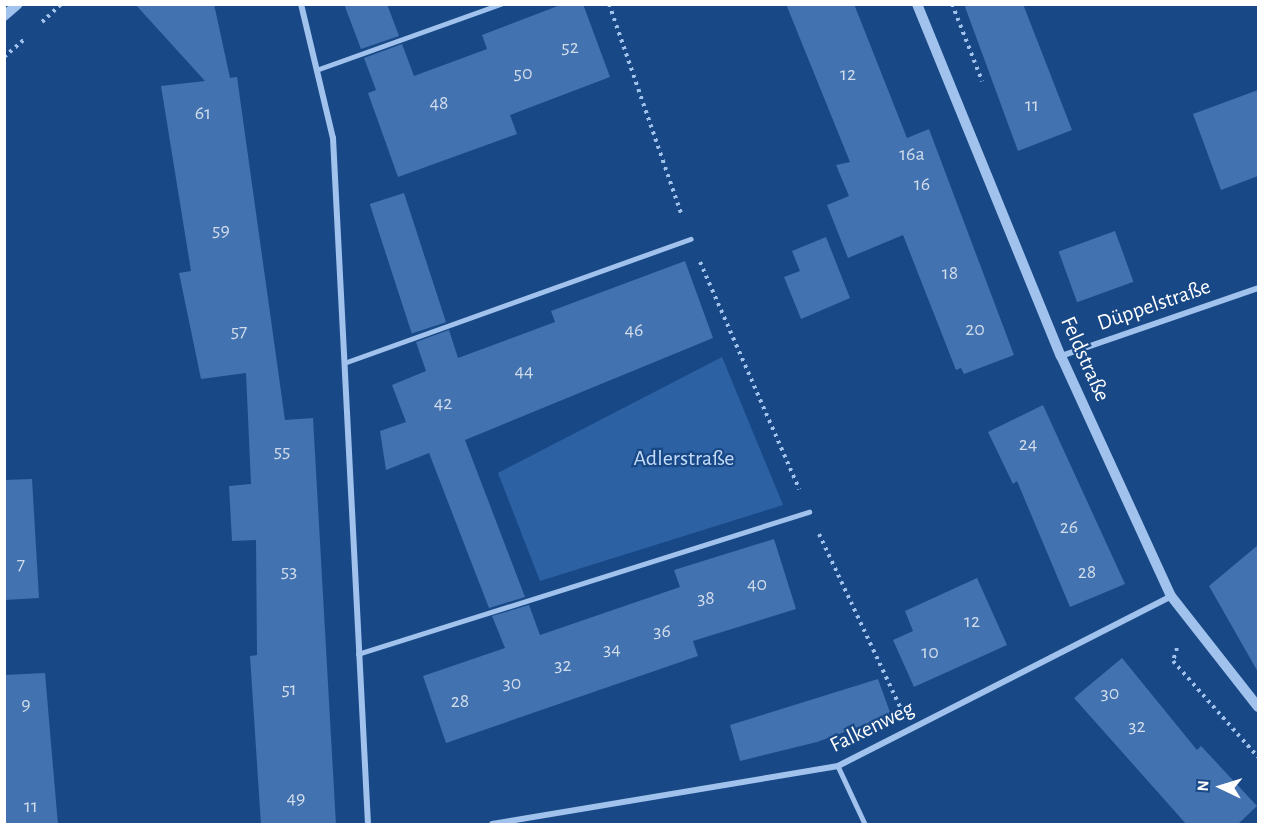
<!DOCTYPE html>
<meta charset="utf-8">
<style>
body{margin:0}
#map{position:relative;width:1263px;height:829px;overflow:hidden;background:#194886;font-family:"Alegreya Sans",sans-serif}
div>[style]{position:absolute}
[style*='--x']{left:calc(var(--x)*1px);top:calc(var(--y)*1px);width:calc(var(--w)*1px);rotate:calc(var(--a)*1deg)}
.green>*{inset:0;background:#2c62a4}
.building>*{inset:0;background:#4272af;transform-origin:0 0}
.path>*{height:4px;margin-top:-2px;transform-origin:0;background:repeating-linear-gradient(90deg,#a0c2ec 0 3px,transparent 0 7.5px)}
.service>*{height:4.5px;margin:-2.25px;padding:0 2.25px;transform-origin:2.25px;border-radius:2.25px;background:#a0c2ec}
.minor>*{height:6px;margin:-3px;padding:0 3px;transform-origin:3px;border-radius:3px;background:#a0c2ec}
.tertiary>*{height:10px;margin:-5px;padding:0 5px;transform-origin:5px;border-radius:5px;background:#a0c2ec}
span{translate:-50% -50%;white-space:nowrap;text-align:center;line-height:1.15;-webkit-text-stroke:4.5px #194886;paint-order:stroke}
.number-label{font-size:20px;color:#d0dceb}
.number-label span{-webkit-text-stroke-width:0}
.street-label{font-size:22px;color:#fff}
.park-label{font-size:22px;color:#c5dcf9}
.frame{position:absolute;inset:0;border:6px solid #fff;pointer-events:none}
.north{position:absolute;left:1191px;top:757px;width:60px;height:60px;-webkit-text-stroke:4px #194886;paint-order:stroke;rotate:274deg;font-size:16px;font-weight:700;line-height:24px;text-align:center;color:#fff}
.north::after{content:'';display:block;margin:auto;width:21px;height:27px;background:#fff;clip-path:polygon(50% 0,100% 100%,50% 72%,0 100%)}
</style>
<div id="map">
<div class="green">
<i style="clip-path:polygon(722px 357px,783px 505px,540px 581px,498px 473px)"></i>
</div>
<div class="building">
<i style="clip-path:polygon(135px 4px,214px 4px,230px 78px,237px 77px,285px 420px,313px 418px,336px 825px,261px 825px,250px 656px,257px 655px,256px 540px,232px 541px,229px 486px,251px 484px,246px 373px,201px 379px,179px 273px,191px 271px,161px 86px,205px 81px)"></i>
<i style="clip-path:polygon(344px 4px,387px 4px,399px 36px,361px 49px)"></i>
<i style="clip-path:polygon(563px 4px,583px 4px,610px 77px,510px 115px,517px 134px,398px 177px,368px 93px,376px 90px,364px 58px,402px 44px,414px 76px,487px 49px,482px 35px)"></i>
<i style="clip-path:polygon(786px 4px,854px 4px,907px 138px,929px 129px,1014px 355px,964px 374px,961px 368px,956px 370px,903px 235px,848px 258px,827px 205px,849px 196px,836px 165px,850px 162px)"></i>
<i style="clip-path:polygon(964px 4px,1023px 4px,1072px 130px,1018px 151px)"></i>
<i style="clip-path:polygon(1258px 90px,1258px 176px,1221px 190px,1193px 114px)"></i>
<i style="left:404px;top:193px;width:136px;height:36px;rotate:72deg"></i>
<i style="left:1115px;top:231px;width:54px;height:60px;rotate:70deg"></i>
<i style="clip-path:polygon(826px 237px,850px 298px,801px 319px,784px 277px,800px 271px,792px 251px)"></i>
<i style="clip-path:polygon(685px 261px,713px 338px,465px 440px,525px 597px,489px 608px,429px 453px,386px 470px,380px 431px,406px 422px,392px 385px,426px 371px,416px 342px,449px 330px,458px 358px,555px 322px,551px 311px)"></i>
<i style="clip-path:polygon(1043px 405px,1125px 584px,1070px 607px,1017px 481px,1013px 484px,988px 432px)"></i>
<i style="clip-path:polygon(32px 479px,39px 598px,4px 600px,4px 480px)"></i>
<i style="clip-path:polygon(774px 539px,796px 609px,693px 641px,698px 656px,446px 743px,423px 676px,505px 648px,492px 616px,529px 605px,540px 635px,680px 587px,674px 570px)"></i>
<i style="clip-path:polygon(1258px 545px,1258px 672px,1209px 586px)"></i>
<i style="clip-path:polygon(977px 578px,1007px 645px,914px 687px,893px 640px,913px 631px,905px 611px)"></i>
<i style="clip-path:polygon(1122px 658px,1197px 750px,1201px 746px,1257px 806px,1237px 825px,1187px 825px,1074px 698px)"></i>
<i style="clip-path:polygon(45px 673px,58px 825px,4px 825px,4px 675px)"></i>
<i style="clip-path:polygon(878px 679px,891px 715px,817px 742px,740px 761px,730px 725px)"></i>
</div>
<div class="path">
<i style="--x:609;--y:4;--w:224;--a:71"></i>
<i style="--x:952;--y:4;--w:83;--a:68.7"></i>
<i style="--x:42;--y:22;--w:26;--a:-43"></i>
<i style="--x:4;--y:57;--w:29;--a:-41"></i>
<i style="--x:700;--y:262;--w:248;--a:66.4"></i>
<i style="--x:819;--y:534;--w:191;--a:64.9"></i>
<i style="--x:1177;--y:648;--w:14;--a:107"></i>
<i style="--x:1173;--y:661;--w:128;--a:48.5"></i>
</div>
<div class="service">
<i style="--x:319;--y:69;--w:193;--a:-19.7"></i>
<i style="--x:344;--y:363;--w:368;--a:-19.7"></i>
<i style="--x:358;--y:654;--w:473;--a:-17.5"></i>
<i style="--x:838;--y:766;--w:64;--a:65"></i>
</div>
<div class="minor">
<i style="--x:301;--y:4;--w:138;--a:76.6"></i>
<i style="--x:333;--y:138;--w:687;--a:87.08"></i>
<i style="--x:1061;--y:356;--w:208;--a:-19"></i>
<i style="--x:492;--y:824;--w:351;--a:-9.5"></i>
<i style="--x:838;--y:766;--w:374;--a:-27"></i>
</div>
<div class="tertiary">
<i style="--x:917;--y:4;--w:380;--a:67.8"></i>
<i style="--x:1061;--y:356;--w:264;--a:65.4"></i>
<i style="--x:1171;--y:596;--w:141;--a:51.9"></i>
<i style="--x:4;--y:16;--w:18;--a:-41"></i>
</div>
<div class="number-label">
<span style="left:570px;top:47px">52</span>
<span style="left:523px;top:73px">50</span>
<span style="left:848px;top:74px">12</span>
<span style="left:439px;top:103px">48</span>
<span style="left:1032px;top:105px">11</span>
<span style="left:203px;top:113px">61</span>
<span style="left:912px;top:154px">16a</span>
<span style="left:922px;top:184px">16</span>
<span style="left:221px;top:230px">59</span>
<span style="left:950px;top:273px">18</span>
<span style="left:975px;top:329px">20</span>
<span style="left:634px;top:330px">46</span>
<span style="left:239px;top:331px">57</span>
<span style="left:524px;top:371px">44</span>
<span style="left:443px;top:403px">42</span>
<span style="left:1028px;top:444px">24</span>
<span style="left:282px;top:451px">55</span>
<span style="left:1069px;top:527px">26</span>
<span style="left:21px;top:564px">7</span>
<span style="left:289px;top:571px">53</span>
<span style="left:1087px;top:572px">28</span>
<span style="left:757px;top:584px">40</span>
<span style="left:706px;top:598px">38</span>
<span style="left:972px;top:621px">12</span>
<span style="left:662px;top:631px">36</span>
<span style="left:612px;top:649px">34</span>
<span style="left:930px;top:652px">10</span>
<span style="left:563px;top:665px">32</span>
<span style="left:512px;top:683px">30</span>
<span style="left:289px;top:689px">51</span>
<span style="left:1110px;top:693px">30</span>
<span style="left:460px;top:701px">28</span>
<span style="left:26px;top:704px">9</span>
<span style="left:1137px;top:726px">32</span>
<span style="left:296px;top:798px">49</span>
<span style="left:31px;top:806px">11</span>
</div>
<div class="street-label">
<span style="left:1154px;top:305px;rotate:-19deg">Düppelstraße</span>
<span style="left:1085px;top:359px;rotate:66deg">Feldstraße</span>
<span style="left:872px;top:727px;rotate:-26deg">Falkenweg</span>
</div>
<div class="park-label">
<span style="left:684px;top:459px">Adlerstraße</span>
</div>
<div class="frame"></div>
<div class="north">N</div>
</div>
